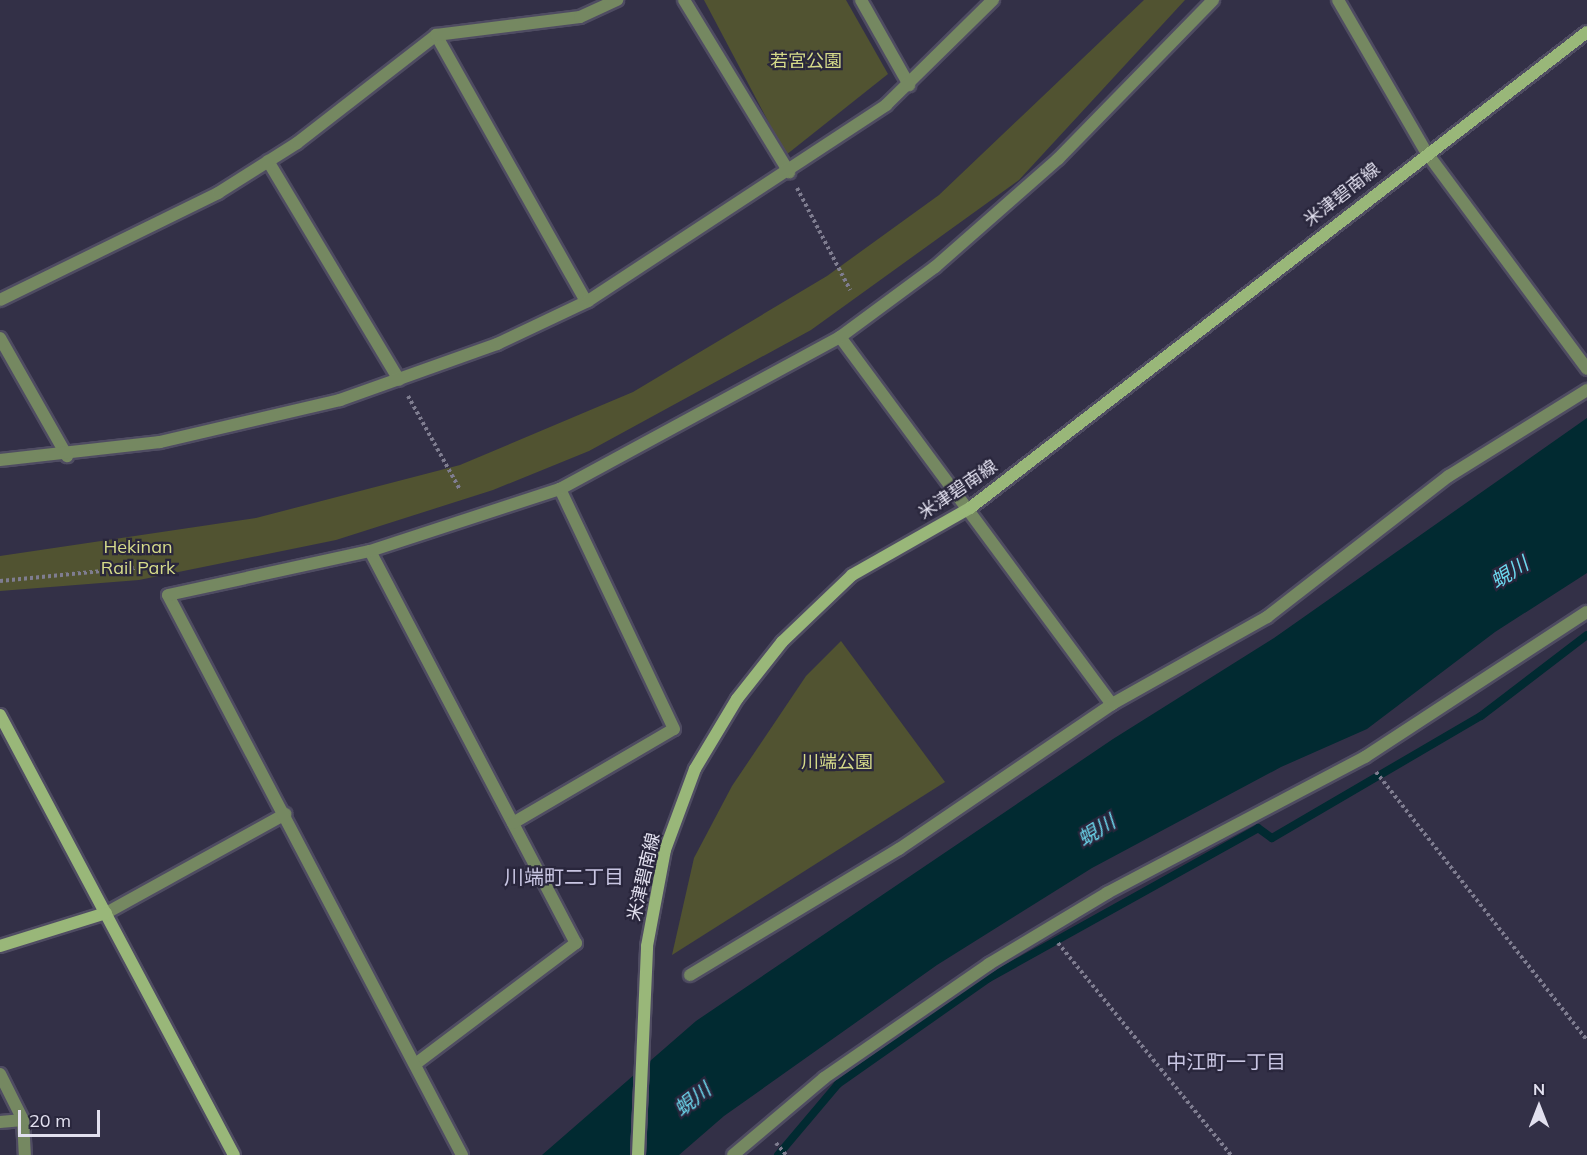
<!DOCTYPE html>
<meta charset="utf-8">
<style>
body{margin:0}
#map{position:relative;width:1587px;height:1155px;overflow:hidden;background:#333047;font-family:Mulish,"Noto Sans JP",sans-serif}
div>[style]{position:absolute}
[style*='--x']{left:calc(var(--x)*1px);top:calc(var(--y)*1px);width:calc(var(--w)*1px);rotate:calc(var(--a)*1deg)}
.green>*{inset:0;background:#515331}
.water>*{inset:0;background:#012a31}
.stream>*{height:8px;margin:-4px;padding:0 4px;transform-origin:4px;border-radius:4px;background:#012a31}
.path>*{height:4px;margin-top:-2px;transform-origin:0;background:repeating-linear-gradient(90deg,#7f7d90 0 3px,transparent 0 6px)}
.roads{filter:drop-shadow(2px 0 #4f4c62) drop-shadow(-2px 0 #4f4c62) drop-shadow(0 2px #4f4c62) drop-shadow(0 -2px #4f4c62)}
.street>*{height:12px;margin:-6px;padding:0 6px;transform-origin:6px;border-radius:6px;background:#758861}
.secondary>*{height:12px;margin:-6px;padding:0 6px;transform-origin:6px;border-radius:6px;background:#99b779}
span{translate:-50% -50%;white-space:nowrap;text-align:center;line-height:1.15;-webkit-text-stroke:4.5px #29263c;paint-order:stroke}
.park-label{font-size:18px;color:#d6db8a}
.street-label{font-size:18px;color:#e2e0ef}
.water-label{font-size:20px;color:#6cd8ee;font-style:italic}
.neighbourhood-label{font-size:20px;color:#c9c6e3}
.north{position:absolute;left:1509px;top:1077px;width:60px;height:60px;-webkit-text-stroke:4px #29263c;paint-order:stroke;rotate:0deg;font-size:16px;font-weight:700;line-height:24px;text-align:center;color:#e2e0ef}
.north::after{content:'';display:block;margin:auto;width:21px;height:27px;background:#e2e0ef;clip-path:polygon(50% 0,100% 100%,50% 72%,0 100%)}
.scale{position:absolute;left:18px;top:1110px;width:82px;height:27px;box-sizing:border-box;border:3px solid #e2e0ef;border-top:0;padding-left:8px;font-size:18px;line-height:21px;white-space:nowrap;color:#e2e0ef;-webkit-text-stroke:4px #29263c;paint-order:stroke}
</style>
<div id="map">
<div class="green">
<i style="clip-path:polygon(704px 0,846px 0,888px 74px,786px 155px)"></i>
<i style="clip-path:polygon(1144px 0,1185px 0,1019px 180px,811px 330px,589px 451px,493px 490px,336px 540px,139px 580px,0 591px,0 556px,256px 518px,460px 465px,633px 392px,827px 276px,939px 195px)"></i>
<i style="clip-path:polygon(841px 641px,945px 782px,672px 955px,694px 858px,732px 786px,806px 676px)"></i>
</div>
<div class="water">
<i style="clip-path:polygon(1587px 418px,1587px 573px,1495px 632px,1367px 729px,1281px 767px,1092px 868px,937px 965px,724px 1116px,679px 1155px,542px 1155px,696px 1021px,1113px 739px,1274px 638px)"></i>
</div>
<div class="stream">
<i style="--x:778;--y:1155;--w:93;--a:-49.8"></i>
<i style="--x:838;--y:1084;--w:184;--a:-35.1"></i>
<i style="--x:989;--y:978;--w:308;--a:-29.1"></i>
<i style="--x:1258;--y:828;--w:17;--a:36"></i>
<i style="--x:1272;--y:838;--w:242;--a:-30.3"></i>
<i style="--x:1481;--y:716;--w:133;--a:-37.4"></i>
</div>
<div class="path">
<i style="--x:797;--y:188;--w:115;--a:62.5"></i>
<i style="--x:408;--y:396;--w:107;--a:61"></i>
<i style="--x:0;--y:581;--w:154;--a:-5.6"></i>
<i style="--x:1376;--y:772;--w:341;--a:51.8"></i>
<i style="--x:1058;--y:943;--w:274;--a:50.8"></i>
<i style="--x:776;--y:1143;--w:16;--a:50"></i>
</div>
<div class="roads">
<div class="street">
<i style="--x:684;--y:0;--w:202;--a:58.6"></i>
<i style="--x:861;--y:0;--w:98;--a:60.5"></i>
<i style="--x:1338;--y:0;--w:176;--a:59.9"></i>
<i style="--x:1426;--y:152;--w:270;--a:53.4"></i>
<i style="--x:436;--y:35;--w:305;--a:60.6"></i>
<i style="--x:268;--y:161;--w:255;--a:59.1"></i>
<i style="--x:0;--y:300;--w:243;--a:-26.1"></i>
<i style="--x:218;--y:193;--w:93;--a:-32.3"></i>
<i style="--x:297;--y:143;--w:176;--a:-37.8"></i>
<i style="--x:436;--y:35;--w:145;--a:-7.1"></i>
<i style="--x:580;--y:17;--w:41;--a:-24.7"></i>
<i style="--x:840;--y:337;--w:457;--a:53.5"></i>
<i style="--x:0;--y:338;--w:136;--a:60.4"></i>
<i style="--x:0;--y:460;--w:161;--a:-6.4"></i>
<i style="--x:160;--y:442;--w:185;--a:-13.1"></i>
<i style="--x:340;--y:400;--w:167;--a:-19.6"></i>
<i style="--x:497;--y:344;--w:101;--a:-25.3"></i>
<i style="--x:588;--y:301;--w:357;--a:-33.3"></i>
<i style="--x:886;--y:105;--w:150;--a:-44.5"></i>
<i style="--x:370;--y:551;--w:443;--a:62.3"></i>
<i style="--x:576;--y:943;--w:199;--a:143"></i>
<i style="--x:513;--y:823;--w:186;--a:-30.3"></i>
<i style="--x:674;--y:729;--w:266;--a:-115.4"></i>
<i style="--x:106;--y:913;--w:205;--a:-28.9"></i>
<i style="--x:690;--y:975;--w:244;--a:-31.1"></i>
<i style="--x:899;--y:849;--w:258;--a:-34.2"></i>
<i style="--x:1112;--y:704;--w:178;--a:-29.3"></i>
<i style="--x:1267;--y:617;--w:230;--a:-37.8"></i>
<i style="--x:1449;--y:476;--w:163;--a:-31.9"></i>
<i style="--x:0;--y:1074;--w:51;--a:63.4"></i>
<i style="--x:23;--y:1120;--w:35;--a:87"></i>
<i style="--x:0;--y:1122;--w:23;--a:-5"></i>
<i style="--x:462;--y:1155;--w:632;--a:-117.7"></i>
<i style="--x:168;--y:595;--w:207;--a:-12.3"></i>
<i style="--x:370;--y:551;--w:200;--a:-18.1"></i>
<i style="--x:560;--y:489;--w:319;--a:-28.5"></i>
<i style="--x:840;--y:337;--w:118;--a:-36.4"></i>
<i style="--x:935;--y:267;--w:164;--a:-41.3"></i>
<i style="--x:1058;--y:159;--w:222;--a:-45.7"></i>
<i style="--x:733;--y:1155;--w:119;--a:-40.2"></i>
<i style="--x:824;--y:1078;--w:201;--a:-34.6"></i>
<i style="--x:989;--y:964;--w:138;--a:-31"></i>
<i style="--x:1107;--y:893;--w:292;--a:-27.8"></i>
<i style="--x:1365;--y:757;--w:265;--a:-33.2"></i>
</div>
<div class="secondary">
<i style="--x:0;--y:715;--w:498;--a:62"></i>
<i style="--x:0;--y:946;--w:111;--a:-17.3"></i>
<i style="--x:638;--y:1155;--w:209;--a:-87.5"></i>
<i style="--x:647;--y:946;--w:98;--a:-79.4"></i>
<i style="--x:665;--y:850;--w:86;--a:-69.7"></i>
<i style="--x:695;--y:769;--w:82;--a:-59"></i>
<i style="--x:737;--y:699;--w:73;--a:-51.7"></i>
<i style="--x:782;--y:642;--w:97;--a:-43.7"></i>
<i style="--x:852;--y:575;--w:136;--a:-29.6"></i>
<i style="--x:970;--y:508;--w:779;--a:-37.65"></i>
</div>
</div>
<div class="park-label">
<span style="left:806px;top:61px">若宮公園</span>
<span style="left:138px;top:558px">Hekinan<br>Rail Park</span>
<span style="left:837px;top:762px">川端公園</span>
</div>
<div class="street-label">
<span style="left:1342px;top:195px;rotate:-38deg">米津碧南線</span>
<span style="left:958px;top:490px;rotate:-34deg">米津碧南線</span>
<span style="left:644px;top:877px;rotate:-77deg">米津碧南線</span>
</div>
<div class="water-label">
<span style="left:1509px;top:572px;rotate:-32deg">蜆川</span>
<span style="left:1096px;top:830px;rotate:-32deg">蜆川</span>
<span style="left:692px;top:1099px;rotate:-38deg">蜆川</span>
</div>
<div class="neighbourhood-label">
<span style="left:564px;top:876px">川端町二丁目</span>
<span style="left:1226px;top:1061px">中江町一丁目</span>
</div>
<div class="north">N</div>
<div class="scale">20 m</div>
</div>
